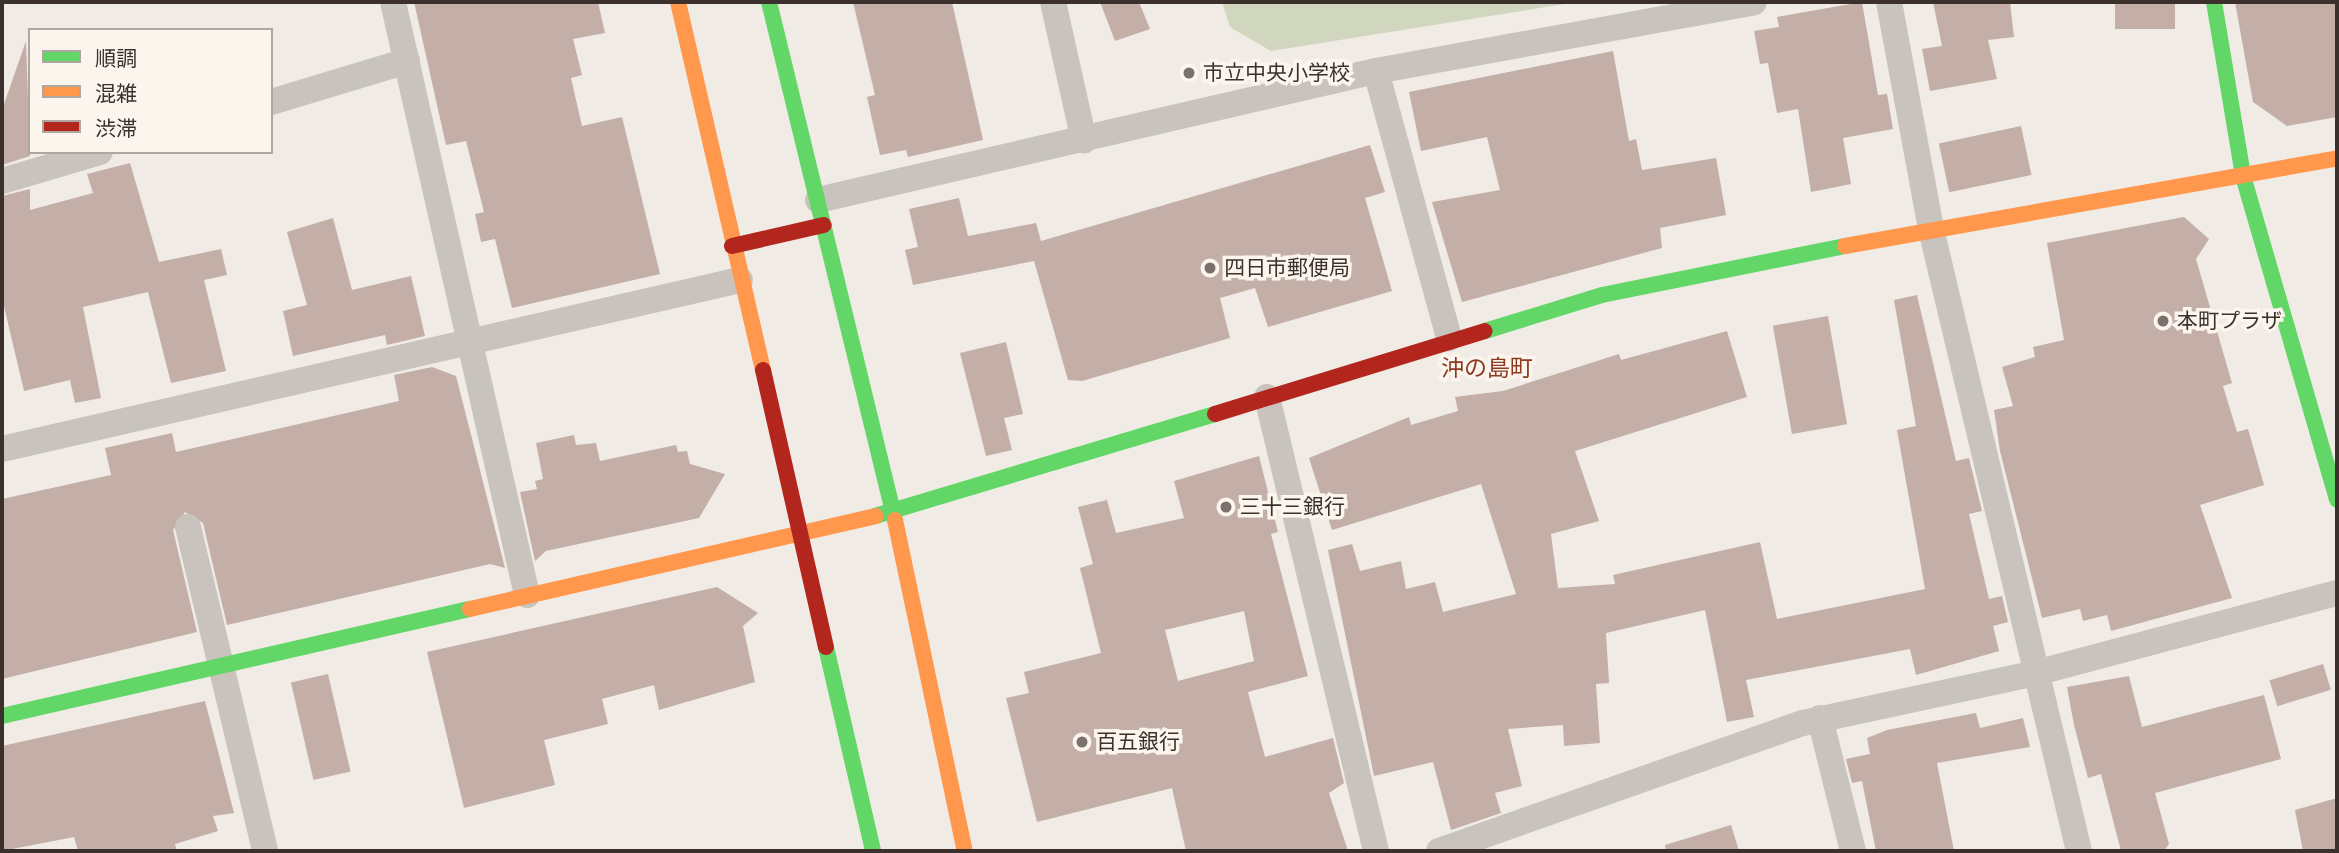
<!DOCTYPE html>
<meta charset="utf-8">
<style>
body{margin:0}
#map{position:relative;width:2339px;height:853px;overflow:hidden;background:#f0ebe5;font-family:Rubik,"Noto Sans JP",sans-serif}
div>[style]{position:absolute}
[style*='--x']{left:calc(var(--x)*1px);top:calc(var(--y)*1px);width:calc(var(--w)*1px);rotate:calc(var(--a)*1deg)}
.green>*{inset:0;background:#d1d6bf}
.building>*{inset:0;background:#c3afa7;transform-origin:0 0}
.street>*{height:26px;margin:-13px;padding:0 13px;transform-origin:13px;border-radius:13px;background:#c9c3be}
.fast>*{height:16px;margin:-8px;padding:0 8px;transform-origin:8px;border-radius:8px;background:#63d668}
.slow>*{height:16px;margin:-8px;padding:0 8px;transform-origin:8px;border-radius:8px;background:#ff974d}
.jam>*{height:16px;margin:-8px;padding:0 8px;transform-origin:8px;border-radius:8px;background:#b3261e}
.dots>*{width:19px;height:19px;translate:-50% -50%;box-sizing:border-box;border:4px solid #fbf5ee;border-radius:50%}
span{translate:-50% -50%;white-space:nowrap;text-align:center;line-height:1.15;-webkit-text-stroke:7px #fbf5ee;paint-order:stroke}
.poi-label{font-size:21px;color:#3b302b}
.left{translate:0 -50%;text-align:left}
.neighbourhood-label{font-size:23px;color:#8c3b22}
.frame{position:absolute;inset:0;border:4px solid #3b302b;pointer-events:none}
.legend{position:absolute;left:28px;top:28px;width:245px;height:126px;box-sizing:border-box;background:#fbf5ee;border:2px solid #aea6a0;margin:0;padding:9px 12px;list-style:none;font-size:21px;color:#3b302b}
.legend li{display:flex;align-items:center;gap:14px;height:35px}
.legend b{width:35px;border:2px solid #aea6a0}
</style>
<div id="map">
<div class="green">
<i style="clip-path:polygon(1222px 2px,1577px 2px,1271px 51px,1230px 27px)"></i>
</div>
<div class="building">
<i style="clip-path:polygon(414px 2px,598px 2px,605px 33px,573px 39px,582px 75px,571px 78px,582px 126px,622px 117px,660px 274px,512px 308px,495px 239px,481px 242px,475px 214px,484px 212px,466px 141px,446px 145px)"></i>
<i style="clip-path:polygon(853px 2px,952px 2px,983px 140px,908px 157px,906px 150px,880px 155px,867px 97px,875px 95px)"></i>
<i style="clip-path:polygon(1100px 2px,1139px 2px,1150px 29px,1115px 41px)"></i>
<i style="clip-path:polygon(1862px 2px,1878px 95px,1887px 94px,1893px 129px,1843px 138px,1851px 184px,1811px 192px,1798px 109px,1777px 113px,1768px 63px,1760px 64px,1754px 31px,1779px 27px,1777px 17px)"></i>
<i style="clip-path:polygon(1933px 2px,2010px 2px,2014px 37px,1988px 40px,1997px 79px,1930px 91px,1922px 49px,1942px 46px)"></i>
<i style="left:2115px;top:2px;width:60px;height:27px"></i>
<i style="clip-path:polygon(2235px 2px,2337px 2px,2337px 117px,2287px 126px,2253px 102px)"></i>
<i style="clip-path:polygon(26px 41px,30px 156px,2px 165px,2px 110px)"></i>
<i style="clip-path:polygon(1613px 51px,1629px 141px,1636px 139px,1642px 170px,1716px 158px,1726px 215px,1660px 228px,1662px 248px,1462px 302px,1432px 202px,1500px 190px,1487px 137px,1421px 151px,1409px 92px)"></i>
<i style="left:2021px;top:126px;width:50px;height:84px;rotate:78deg"></i>
<i style="clip-path:polygon(1370px 145px,1385px 192px,1365px 198px,1392px 291px,1268px 327px,1255px 288px,1220px 298px,1230px 338px,1082px 381px,1068px 380px,1034px 261px,913px 285px,905px 250px,918px 247px,909px 209px,959px 198px,968px 236px,1036px 223px,1041px 241px)"></i>
<i style="clip-path:polygon(130px 163px,159px 262px,221px 249px,227px 275px,204px 280px,226px 371px,171px 383px,148px 292px,83px 307px,101px 398px,75px 403px,70px 380px,24px 391px,2px 298px,2px 196px,30px 189px,30px 210px,93px 193px,87px 174px)"></i>
<i style="clip-path:polygon(2184px 217px,2209px 239px,2196px 259px,2232px 383px,2223px 386px,2237px 432px,2248px 429px,2264px 485px,2200px 505px,2232px 598px,2111px 631px,2107px 615px,2083px 621px,2080px 609px,2042px 618px,2000px 451px,1994px 410px,2013px 406px,2002px 367px,2035px 357px,2033px 347px,2064px 340px,2047px 243px)"></i>
<i style="clip-path:polygon(333px 218px,352px 290px,411px 276px,425px 336px,387px 345px,385px 335px,293px 356px,283px 311px,307px 305px,287px 232px)"></i>
<i style="clip-path:polygon(1917px 295px,1956px 461px,1969px 458px,1982px 511px,1969px 514px,1989px 599px,2002px 596px,2008px 622px,1993px 626px,1999px 651px,1916px 675px,1910px 649px,1746px 680px,1754px 717px,1727px 722px,1705px 610px,1606px 633px,1609px 683px,1596px 684px,1600px 743px,1564px 746px,1563px 725px,1508px 729px,1522px 786px,1495px 793px,1501px 813px,1451px 830px,1433px 762px,1374px 776px,1328px 550px,1352px 544px,1360px 571px,1401px 561px,1406px 589px,1435px 582px,1443px 612px,1516px 594px,1481px 484px,1332px 530px,1309px 458px,1409px 417px,1411px 425px,1458px 411px,1455px 397px,1503px 391px,1619px 354px,1621px 360px,1727px 331px,1747px 397px,1575px 451px,1599px 521px,1551px 534px,1558px 588px,1615px 584px,1613px 575px,1760px 542px,1777px 619px,1925px 589px,1897px 430px,1916px 426px,1894px 300px)"></i>
<i style="left:1828px;top:316px;width:110px;height:56px;rotate:80deg"></i>
<i style="clip-path:polygon(1006px 342px,1023px 414px,1004px 418px,1012px 450px,986px 456px,960px 353px)"></i>
<i style="clip-path:polygon(432px 367px,456px 376px,505px 568px,490px 564px,227px 625px,203px 523px,185px 512px,173px 530px,197px 632px,2px 679px,2px 499px,111px 475px,105px 448px,172px 433px,176px 452px,399px 401px,394px 375px)"></i>
<i style="clip-path:polygon(574px 435px,576px 445px,596px 443px,600px 461px,676px 445px,678px 452px,687px 451px,690px 464px,725px 474px,699px 518px,546px 551px,535px 561px,520px 492px,537px 489px,535px 481px,543px 479px,536px 443px)"></i>
<i style="clip-path:polygon(evenodd,1259px 456px,1278px 532px,1271px 534px,1308px 676px,1248px 692px,1265px 757px,1333px 738px,1344px 783px,1329px 793px,1348px 851px,1186px 851px,1172px 788px,1037px 822px,1006px 698px,1029px 693px,1024px 672px,1101px 653px,1080px 568px,1093px 564px,1078px 507px,1107px 500px,1116px 533px,1184px 518px,1174px 481px,1259px 456px,1244px 611px,1254px 661px,1178px 681px,1165px 630px,1244px 611px)"></i>
<i style="clip-path:polygon(717px 587px,758px 613px,743px 626px,755px 682px,659px 710px,654px 685px,602px 699px,608px 724px,544px 740px,555px 785px,464px 808px,427px 652px)"></i>
<i style="left:2323px;top:664px;width:27px;height:56px;rotate:73deg"></i>
<i style="left:328px;top:674px;width:100px;height:38px;rotate:77deg"></i>
<i style="clip-path:polygon(2129px 676px,2142px 727px,2264px 695px,2281px 759px,2155px 793px,2169px 844px,2164px 851px,2121px 851px,2101px 774px,2088px 778px,2074px 725px,2067px 687px)"></i>
<i style="clip-path:polygon(205px 701px,234px 813px,213px 816px,218px 831px,175px 844px,177px 851px,78px 851px,74px 837px,2px 851px,2px 746px)"></i>
<i style="clip-path:polygon(1976px 713px,1980px 728px,2023px 718px,2030px 747px,1937px 763px,1954px 851px,1876px 851px,1862px 781px,1852px 783px,1846px 759px,1870px 754px,1867px 738px,1887px 730px)"></i>
<i style="clip-path:polygon(2337px 798px,2337px 851px,2303px 851px,2295px 810px)"></i>
<i style="clip-path:polygon(1731px 825px,1739px 851px,1666px 851px,1665px 845px)"></i>
</div>
<div class="street">
<i style="--x:393;--y:2;--w:608;--a:77.27"></i>
<i style="--x:1053;--y:2;--w:142;--a:77.4"></i>
<i style="--x:1889;--y:2;--w:231;--a:79.5"></i>
<i style="--x:1931;--y:229;--w:639;--a:76.62"></i>
<i style="--x:1376;--y:71;--w:277;--a:74.7"></i>
<i style="--x:271;--y:102;--w:142;--a:-16.8"></i>
<i style="--x:2;--y:181;--w:102;--a:-16.5"></i>
<i style="--x:818;--y:200;--w:573;--a:-13.02"></i>
<i style="--x:1376;--y:71;--w:384;--a:-10.3"></i>
<i style="--x:1267;--y:397;--w:467;--a:76.5"></i>
<i style="--x:2;--y:449;--w:757;--a:-12.9"></i>
<i style="--x:188;--y:527;--w:333;--a:76.6"></i>
<i style="--x:1820;--y:718;--w:137;--a:76.1"></i>
<i style="--x:1439;--y:851;--w:386;--a:-19.4"></i>
<i style="--x:1803;--y:723;--w:234;--a:-12.1"></i>
<i style="--x:2032;--y:674;--w:316;--a:-14.9"></i>
</div>
<div class="fast">
<i style="--x:769;--y:2;--w:533;--a:76.33"></i>
<i style="--x:2214;--y:2;--w:176;--a:80.5"></i>
<i style="--x:2243;--y:176;--w:337;--a:73.8"></i>
<i style="--x:1485;--y:331;--w:122;--a:-17.1"></i>
<i style="--x:1602;--y:295;--w:248;--a:-11.4"></i>
<i style="--x:875;--y:516;--w:355;--a:-16.7"></i>
<i style="--x:826;--y:647;--w:209;--a:77"></i>
<i style="--x:2;--y:716;--w:480;--a:-12.9"></i>
</div>
<div class="slow">
<i style="--x:678;--y:2;--w:378;--a:77"></i>
<i style="--x:1845;--y:246;--w:500;--a:-10.1"></i>
<i style="--x:895;--y:520;--w:338;--a:78.1"></i>
<i style="--x:470;--y:609;--w:416;--a:-12.9"></i>
</div>
<div class="jam">
<i style="--x:732;--y:246;--w:94;--a:-12.9"></i>
<i style="--x:763;--y:370;--w:284;--a:77.2"></i>
<i style="--x:1215;--y:414;--w:282;--a:-17.1"></i>
</div>
<div class="dots">
<i style="left:1189px;top:73px;background:#7a716c"></i>
<i style="left:1210px;top:268px;background:#7a716c"></i>
<i style="left:2163px;top:321px;background:#7a716c"></i>
<i style="left:1226px;top:507px;background:#7a716c"></i>
<i style="left:1082px;top:742px;background:#7a716c"></i>
</div>
<div class="poi-label">
<span class="left" style="left:1203px;top:73px">市立中央小学校</span>
<span class="left" style="left:1224px;top:268px">四日市郵便局</span>
<span class="left" style="left:2177px;top:321px">本町プラザ</span>
<span class="left" style="left:1240px;top:507px">三十三銀行</span>
<span class="left" style="left:1096px;top:742px">百五銀行</span>
</div>
<div class="neighbourhood-label">
<span style="left:1487px;top:368px">沖の島町</span>
</div>
<div class="frame"></div>
<ul class="legend">
<li><b style="height:9px;background:#63d668"></b>順調</li>
<li><b style="height:9px;background:#ff974d"></b>混雑</li>
<li><b style="height:9px;background:#b3261e"></b>渋滞</li>
</ul>
</div>
